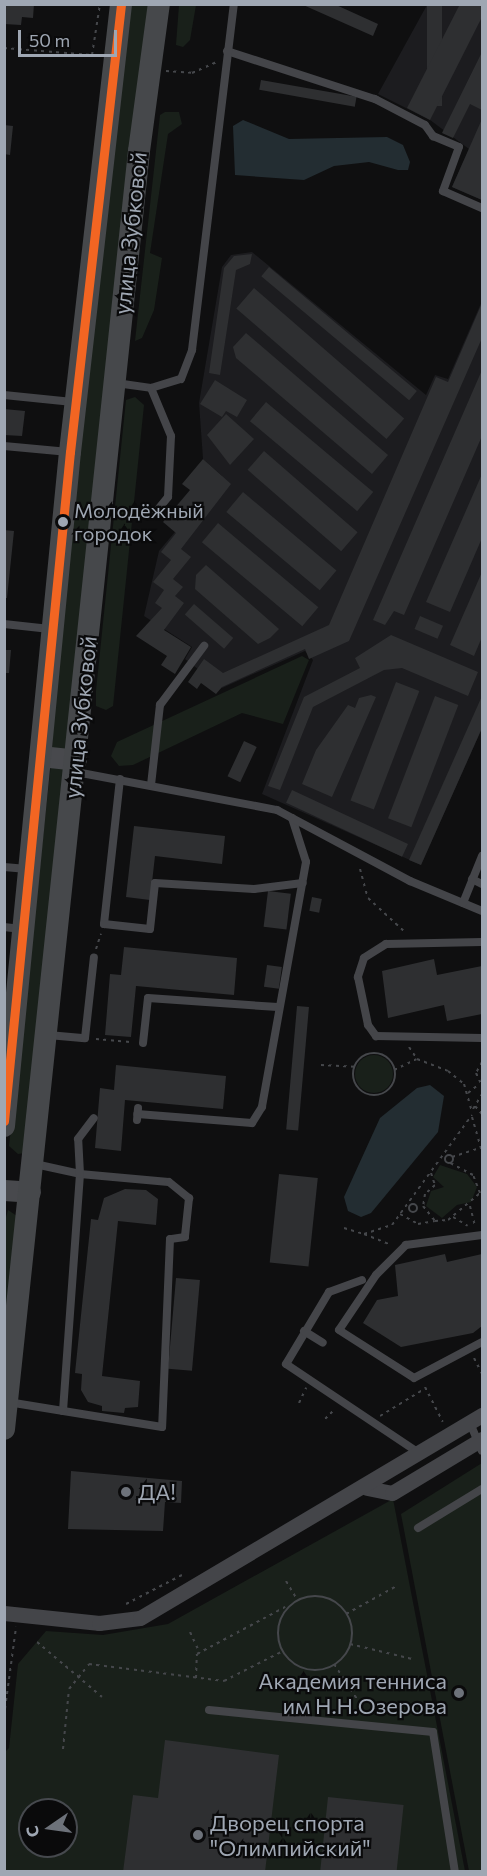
<!DOCTYPE html>
<meta charset="utf-8">
<style>
body{margin:0}
#map{position:relative;width:487px;height:1876px;overflow:hidden;background:#0f0f10;font-family:Commissioner,sans-serif}
div>[style]{position:absolute}
[style*='--x']{left:calc(var(--x)*1px);top:calc(var(--y)*1px);width:calc(var(--w)*1px);rotate:calc(var(--a)*1deg)}
.built>*{inset:0;background:#1c1c1f}
.green>*{inset:0;background:#19201a}
.round{border-radius:50%}
.water>*{inset:0;background:#232d32}
.building>*{inset:0;background:#2e2f31;transform-origin:0 0}
.path>*{height:2px;margin-top:-1px;transform-origin:0;background:repeating-linear-gradient(90deg,#45474b 0 3px,transparent 0 7.5px)}
.path>.ring{margin:-1px;padding:0;box-sizing:content-box;background:none;border:2px solid #45474b;border-radius:50%}
.lane>*{height:8px;margin:-4px;padding:0 4px;transform-origin:4px;border-radius:4px;background:#444549}
.street>*{height:15px;margin:-7.5px;padding:0 7.5px;transform-origin:7.5px;border-radius:7.5px;background:#444549}
.secondary>*{height:21px;margin:-10.5px;padding:0 10.5px;transform-origin:10.5px;border-radius:10.5px;background:#48494d}
.primary>*{height:22px;margin:-11px;padding:0 11px;transform-origin:11px;border-radius:11px;background:#46484b}
.bus-1>*{height:9px;margin:-4.5px;padding:0 4.5px;transform-origin:4.5px;border-radius:4.5px;background:#f26522}
.dots>*{width:16px;height:16px;translate:-50% -50%;box-sizing:border-box;border:3px solid #0a0a0b;border-radius:50%}
span{translate:-50% -50%;white-space:nowrap;text-align:center;line-height:1.15;-webkit-text-stroke:4.5px #0a0a0b;paint-order:stroke}
.bus-label{font-size:20px;color:#9fa7b3}
.left{translate:0 -50%;text-align:left}
.street-label{font-size:22px;color:#9fa7b3}
.poi-label{font-size:22px;color:#9fa7b3}
.right{translate:-100% -50%;text-align:right}
.frame{position:absolute;inset:0;border:6px solid #9fa7b3;pointer-events:none}
.north{position:absolute;left:18px;top:1798px;width:60px;height:60px;box-sizing:border-box;background:#0a0a0b;border:2px solid #46494e;border-radius:50%;rotate:257deg;font-size:16px;font-weight:700;line-height:24px;text-align:center;color:#9fa7b3}
.north::after{content:'';display:block;margin:auto;width:21px;height:27px;background:#6d727a;clip-path:polygon(50% 0,100% 100%,50% 72%,0 100%)}
.scale{position:absolute;left:18px;top:30px;width:99px;height:27px;box-sizing:border-box;border:3px solid #9fa7b3;border-top:0;padding-left:8px;font-size:18px;line-height:21px;white-space:nowrap;color:#9fa7b3;-webkit-text-stroke:4px #0a0a0b;paint-order:stroke}
</style>
<div id="map">
<div class="built">
<i style="clip-path:polygon(427px 5px,482px 5px,482px 200px,452px 187px,469px 149px,430px 120px,378px 94px)"></i>
<i style="clip-path:polygon(252px 252px,426px 395px,435px 375px,448px 379px,482px 301px,482px 728px,421px 865px,262px 794px,313px 660px,305px 651px,222px 688px,185px 659px,192px 647px,144px 616px,159px 551px,222px 476px,203px 459px,199px 403px,222px 267px,231px 255px)"></i>
</div>
<div class="green">
<i style="clip-path:polygon(130px 5px,154px 5px,68px 750px,52px 748px,58px 629px)"></i>
<i style="clip-path:polygon(179px 5px,196px 5px,190px 40px,183px 47px,176px 45px)"></i>
<i style="clip-path:polygon(165px 112px,179px 112px,182px 124px,168px 134px,150px 253px,162px 258px,154px 310px,142px 338px,135px 341px,160px 115px)"></i>
<i style="clip-path:polygon(135px 397px,144px 405px,113px 706px,106px 710px,96px 706px,96px 691px,126px 400px)"></i>
<i style="clip-path:polygon(302px 656px,309px 660px,283px 724px,242px 713px,133px 765px,119px 766px,111px 756px,117px 742px)"></i>
<i style="clip-path:polygon(51px 764px,65px 766px,25px 1153px,18px 1154px,9px 1146px)"></i>
<i class="round" style="left:355px;top:1055px;width:38px;height:38px"></i>
<i style="clip-path:polygon(440px 1165px,467px 1174px,477px 1187px,471px 1202px,457px 1205px,442px 1218px,426px 1206px,431px 1191px,444px 1187px,433px 1177px)"></i>
<i style="clip-path:polygon(8px 1210px,17px 1216px,5px 1328px,5px 1221px)"></i>
<i style="clip-path:polygon(482px 1463px,482px 1871px,469px 1871px,401px 1514px)"></i>
<i style="clip-path:polygon(evenodd,393px 1499px,465px 1871px,5px 1872px,5px 1752px,9px 1748px,18px 1664px,46px 1631px,103px 1635px,168px 1624px,393px 1499px,30px 1810px,66px 1810px,66px 1846px,30px 1846px,30px 1810px)"></i>
</div>
<div class="water">
<i style="clip-path:polygon(243px 120px,289px 139px,387px 137px,403px 145px,410px 162px,408px 170px,398px 170px,369px 162px,334px 166px,304px 180px,235px 175px,233px 126px)"></i>
<i style="clip-path:polygon(430px 1085px,444px 1096px,438px 1132px,371px 1213px,361px 1217px,348px 1211px,344px 1197px,380px 1118px,417px 1088px)"></i>
</div>
<div class="building">
<i style="clip-path:polygon(4px 4px,34px 4px,33px 18px,22px 17px,21px 25px,4px 24px)"></i>
<i style="clip-path:polygon(301px 4px,334px 4px,378px 24px,373px 36px)"></i>
<i style="left:427px;top:4px;width:15px;height:102px"></i>
<i style="clip-path:polygon(460px 4px,482px 4px,482px 17px,430px 120px,407px 108px)"></i>
<i style="clip-path:polygon(482px 52px,482px 110px,470px 104px,453px 138px,442px 133px)"></i>
<i style="left:261px;top:80px;width:97px;height:10px;rotate:10deg"></i>
<i style="clip-path:polygon(482px 119px,482px 200px,452px 187px)"></i>
<i style="clip-path:polygon(4px 125px,13px 126px,10px 155px,4px 154px)"></i>
<i style="clip-path:polygon(252px 254px,250px 264px,236px 270px,220px 375px,209px 373px,224px 268px,234px 256px)"></i>
<i style="left:269px;top:267px;width:193px;height:12px;rotate:40deg"></i>
<i style="left:254px;top:288px;width:199px;height:27px;rotate:41deg"></i>
<i style="clip-path:polygon(482px 303px,482px 338px,349px 641px,309px 659px,305px 649px,222px 687px,216px 694px,201px 683px,197px 689px,188px 682px,204px 659px,223px 673px,329px 625px,436px 377px,448px 382px)"></i>
<i style="clip-path:polygon(246px 333px,388px 455px,372px 474px,236px 358px,233px 347px)"></i>
<i style="clip-path:polygon(482px 370px,482px 436px,404px 615px,394px 611px,385px 625px,373px 620px)"></i>
<i style="clip-path:polygon(215px 380px,247px 400px,237px 417px,226px 411px,222px 417px,200px 404px)"></i>
<i style="left:266px;top:402px;width:140px;height:25px;rotate:40deg"></i>
<i style="clip-path:polygon(4px 409px,25px 411px,22px 436px,4px 435px)"></i>
<i style="clip-path:polygon(226px 414px,254px 439px,230px 465px,207px 435px)"></i>
<i style="left:264px;top:451px;width:124px;height:25px;rotate:41deg"></i>
<i style="clip-path:polygon(203px 459px,231px 484px,181px 549px,191px 557px,173px 579px,183px 587px,175px 596px,184px 603px,164px 630px,191px 647px,175px 674px,161px 665px,167px 656px,136px 636px,162px 608px,155px 603px,164px 590px,153px 582px,171px 560px,161px 552px,176px 533px,163px 522px,190px 490px,182px 484px)"></i>
<i style="clip-path:polygon(482px 474px,482px 538px,450px 612px,426px 602px)"></i>
<i style="left:243px;top:492px;width:122px;height:26px;rotate:40deg"></i>
<i style="left:218px;top:523px;width:131px;height:25px;rotate:40deg"></i>
<i style="clip-path:polygon(4px 530px,14px 531px,7px 598px,4px 598px)"></i>
<i style="clip-path:polygon(206px 565px,279px 629px,270px 638px,258px 644px,195px 589px,196px 575px)"></i>
<i style="clip-path:polygon(482px 572px,482px 637px,474px 656px,450px 645px)"></i>
<i style="left:194px;top:604px;width:52px;height:14px;rotate:41deg"></i>
<i style="left:420px;top:616px;width:25px;height:14px;rotate:23deg"></i>
<i style="clip-path:polygon(391px 635px,478px 672px,468px 696px,402px 668px,384px 670px,313px 707px,280px 790px,268px 786px,304px 697px,360px 668px,355px 658px)"></i>
<i style="clip-path:polygon(4px 650px,11px 650px,9px 673px,4px 673px)"></i>
<i style="left:396px;top:682px;width:25px;height:127px;rotate:21deg"></i>
<i style="clip-path:polygon(371px 695px,376px 697px,332px 797px,302px 784px,316px 750px,348px 705px,355px 708px,359px 698px)"></i>
<i style="left:435px;top:696px;width:25px;height:131px;rotate:21deg"></i>
<i style="clip-path:polygon(482px 696px,482px 728px,421px 865px,409px 860px)"></i>
<i style="left:244px;top:741px;width:14px;height:39px;rotate:25deg"></i>
<i style="left:292px;top:790px;width:128px;height:14px;rotate:25deg"></i>
<i style="clip-path:polygon(134px 826px,225px 836px,222px 864px,155px 856px,150px 900px,126px 897px)"></i>
<i style="left:268px;top:891px;width:23px;height:36px;rotate:7deg"></i>
<i style="left:312px;top:897px;width:10px;height:14px;rotate:11deg"></i>
<i style="clip-path:polygon(124px 947px,237px 958px,234px 995px,136px 986px,131px 1037px,105px 1035px,110px 974px,121px 975px)"></i>
<i style="clip-path:polygon(434px 959px,437px 975px,482px 966px,482px 1014px,447px 1021px,444px 1005px,388px 1018px,382px 971px)"></i>
<i style="left:267px;top:965px;width:15px;height:22px;rotate:8deg"></i>
<i style="left:297px;top:1006px;width:12px;height:124px;rotate:5deg"></i>
<i style="clip-path:polygon(116px 1065px,226px 1076px,223px 1109px,125px 1100px,121px 1151px,95px 1148px,100px 1088px,114px 1090px)"></i>
<i style="left:279px;top:1174px;width:39px;height:89px;rotate:6deg"></i>
<i style="clip-path:polygon(125px 1189px,146px 1190px,158px 1199px,156px 1225px,118px 1221px,102px 1376px,140px 1381px,138px 1407px,125px 1408px,124px 1413px,102px 1411px,102px 1406px,88px 1402px,81px 1390px,82px 1374px,75px 1373px,91px 1219px,98px 1220px,104px 1198px)"></i>
<i style="clip-path:polygon(445px 1254px,447px 1262px,482px 1254px,482px 1326px,473px 1333px,401px 1347px,363px 1323px,377px 1300px,398px 1296px,395px 1265px)"></i>
<i style="left:176px;top:1278px;width:24px;height:91px;rotate:5deg"></i>
<i style="clip-path:polygon(71px 1471px,182px 1481px,181px 1503px,165px 1502px,163px 1531px,68px 1529px)"></i>
<i style="clip-path:polygon(165px 1740px,279px 1755px,265px 1872px,123px 1872px,133px 1795px,158px 1798px)"></i>
<i style="left:328px;top:1797px;width:76px;height:75px;rotate:6deg"></i>
</div>
<div class="path">
<i style="--x:4;--y:48;--w:88;--a:4.5"></i>
<i style="--x:92;--y:55;--w:52;--a:-81.1"></i>
<i style="--x:166;--y:71;--w:26;--a:4"></i>
<i style="--x:192;--y:73;--w:27;--a:-24"></i>
<i style="--x:360;--y:869;--w:30;--a:75"></i>
<i style="--x:368;--y:898;--w:52;--a:42.6"></i>
<i style="--x:96;--y:949;--w:16;--a:-72"></i>
<i style="--x:96;--y:1039;--w:37;--a:5"></i>
<i style="--x:409;--y:1047;--w:14;--a:56"></i>
<i class="ring" style="left:353px;top:1053px;width:40px;height:40px"></i>
<i style="--x:482;--y:1062;--w:13;--a:119"></i>
<i style="--x:476;--y:1073;--w:14;--a:65"></i>
<i style="--x:321;--y:1065;--w:34;--a:3"></i>
<i style="--x:394;--y:1070;--w:25;--a:-26"></i>
<i style="--x:417;--y:1059;--w:33;--a:21"></i>
<i style="--x:448;--y:1071;--w:21;--a:39"></i>
<i style="--x:464;--y:1084;--w:29;--a:74"></i>
<i style="--x:468;--y:1093;--w:14;--a:-39"></i>
<i style="--x:475;--y:1106;--w:11;--a:49"></i>
<i style="--x:473;--y:1109;--w:17;--a:-59"></i>
<i style="--x:472;--y:1117;--w:35;--a:74"></i>
<i class="ring" style="left:445px;top:1155px;width:6px;height:6px"></i>
<i style="--x:452;--y:1157;--w:28;--a:-18"></i>
<i style="--x:431;--y:1173;--w:13;--a:72"></i>
<i style="--x:435;--y:1185;--w:13;--a:138"></i>
<i style="--x:425;--y:1194;--w:12;--a:99"></i>
<i style="--x:423;--y:1206;--w:19;--a:51"></i>
<i style="--x:435;--y:1221;--w:13;--a:-4"></i>
<i style="--x:448;--y:1220;--w:42;--a:-40.2"></i>
<i style="--x:480;--y:1193;--w:19;--a:-111"></i>
<i style="--x:473;--y:1175;--w:26;--a:-152"></i>
<i style="--x:482;--y:1175;--w:10;--a:90"></i>
<i class="ring" style="left:409px;top:1204px;width:6px;height:6px"></i>
<i style="--x:470;--y:1206;--w:21;--a:76"></i>
<i style="--x:400;--y:1214;--w:21;--a:29"></i>
<i style="--x:418;--y:1224;--w:17;--a:-10"></i>
<i style="--x:453;--y:1217;--w:17;--a:31"></i>
<i style="--x:344;--y:1228;--w:21;--a:17"></i>
<i style="--x:364;--y:1234;--w:29;--a:-18"></i>
<i style="--x:392;--y:1225;--w:136;--a:-54"></i>
<i style="--x:364;--y:1234;--w:29;--a:22"></i>
<i style="--x:474;--y:1358;--w:18;--a:63"></i>
<i style="--x:425;--y:1387;--w:39;--a:63"></i>
<i style="--x:299;--y:1403;--w:17;--a:-65"></i>
<i style="--x:380;--y:1416;--w:54;--a:-31.3"></i>
<i style="--x:325;--y:1419;--w:13;--a:-45"></i>
<i style="--x:286;--y:1581;--w:21;--a:59"></i>
<i class="ring" style="left:278px;top:1596px;width:72px;height:72px"></i>
<i style="--x:126;--y:1604;--w:63;--a:-27.4"></i>
<i style="--x:346;--y:1614;--w:56;--a:-28.9"></i>
<i style="--x:190;--y:1632;--w:23;--a:65"></i>
<i style="--x:37;--y:1642;--w:85;--a:40.2"></i>
<i style="--x:350;--y:1644;--w:64;--a:13.6"></i>
<i style="--x:334;--y:1664;--w:42;--a:56.7"></i>
<i style="--x:196;--y:1678;--w:24;--a:-88"></i>
<i style="--x:197;--y:1654;--w:100;--a:-28.1"></i>
<i style="--x:4;--y:1716;--w:90;--a:-82.3"></i>
<i style="--x:63;--y:1749;--w:60;--a:-84.3"></i>
<i style="--x:69;--y:1689;--w:32;--a:-51"></i>
<i style="--x:89;--y:1664;--w:136;--a:7.2"></i>
<i style="--x:224;--y:1681;--w:66;--a:-27"></i>
</div>
<div class="lane">
<i style="--x:227;--y:51;--w:156;--a:18"></i>
<i style="--x:375;--y:99;--w:56;--a:27.5"></i>
<i style="--x:425;--y:125;--w:14;--a:54"></i>
<i style="--x:433;--y:136;--w:28;--a:23"></i>
<i style="--x:459;--y:147;--w:47;--a:110"></i>
<i style="--x:443;--y:191;--w:43;--a:23.6"></i>
<i style="--x:116;--y:383;--w:35;--a:8"></i>
<i style="--x:151;--y:388;--w:31;--a:-17"></i>
<i style="--x:181;--y:379;--w:31;--a:-69"></i>
<i style="--x:192;--y:350;--w:349;--a:-83.1"></i>
<i style="--x:151;--y:388;--w:52;--a:67.4"></i>
<i style="--x:171;--y:436;--w:61;--a:92.8"></i>
<i style="--x:168;--y:497;--w:19;--a:129"></i>
<i style="--x:4;--y:395;--w:69;--a:5.8"></i>
<i style="--x:4;--y:446;--w:65;--a:5.3"></i>
<i style="--x:4;--y:624;--w:46;--a:6.2"></i>
<i style="--x:76;--y:772;--w:205;--a:10.7"></i>
<i style="--x:277;--y:810;--w:17;--a:28"></i>
<i style="--x:292;--y:818;--w:46;--a:72.3"></i>
<i style="--x:306;--y:862;--w:249;--a:100.2"></i>
<i style="--x:262;--y:1107;--w:19;--a:122"></i>
<i style="--x:252;--y:1123;--w:115;--a:-175.5"></i>
<i style="--x:120;--y:779;--w:146;--a:96.3"></i>
<i style="--x:104;--y:924;--w:46;--a:6.2"></i>
<i style="--x:150;--y:929;--w:46;--a:-83.8"></i>
<i style="--x:155;--y:883;--w:99;--a:3.5"></i>
<i style="--x:254;--y:889;--w:49;--a:-7"></i>
<i style="--x:151;--y:785;--w:81;--a:-83.6"></i>
<i style="--x:160;--y:705;--w:74;--a:-53.3"></i>
<i style="--x:292;--y:818;--w:134;--a:28.1"></i>
<i style="--x:410;--y:881;--w:78;--a:22.6"></i>
<i style="--x:4;--y:867;--w:23;--a:5"></i>
<i style="--x:472;--y:879;--w:11;--a:27"></i>
<i style="--x:463;--y:903;--w:51;--a:-68"></i>
<i style="--x:4;--y:927;--w:17;--a:7"></i>
<i style="--x:482;--y:942;--w:96;--a:178.8"></i>
<i style="--x:386;--y:944;--w:26;--a:148"></i>
<i style="--x:364;--y:958;--w:20;--a:108"></i>
<i style="--x:358;--y:977;--w:49;--a:78.2"></i>
<i style="--x:368;--y:1025;--w:14;--a:54"></i>
<i style="--x:376;--y:1036;--w:106;--a:1.1"></i>
<i style="--x:48;--y:1035;--w:37;--a:5"></i>
<i style="--x:85;--y:1038;--w:81;--a:-83.7"></i>
<i style="--x:143;--y:1043;--w:45;--a:-83.7"></i>
<i style="--x:148;--y:998;--w:130;--a:4"></i>
<i style="--x:137;--y:1120;--w:12;--a:-85"></i>
<i style="--x:35;--y:1164;--w:46;--a:12.5"></i>
<i style="--x:80;--y:1174;--w:89;--a:5.1"></i>
<i style="--x:169;--y:1182;--w:26;--a:39"></i>
<i style="--x:189;--y:1198;--w:39;--a:96"></i>
<i style="--x:185;--y:1237;--w:15;--a:172"></i>
<i style="--x:170;--y:1239;--w:188;--a:92.4"></i>
<i style="--x:162;--y:1427;--w:100;--a:-170.8"></i>
<i style="--x:63;--y:1411;--w:238;--a:-85.9"></i>
<i style="--x:80;--y:1174;--w:35;--a:-93"></i>
<i style="--x:78;--y:1139;--w:26;--a:-53"></i>
<i style="--x:482;--y:1235;--w:77;--a:172.5"></i>
<i style="--x:406;--y:1245;--w:42;--a:135"></i>
<i style="--x:376;--y:1275;--w:66;--a:123.9"></i>
<i style="--x:339;--y:1330;--w:89;--a:32.6"></i>
<i style="--x:414;--y:1378;--w:77;--a:-27.9"></i>
<i style="--x:362;--y:1280;--w:35;--a:160"></i>
<i style="--x:329;--y:1292;--w:84;--a:120.8"></i>
<i style="--x:286;--y:1364;--w:160;--a:33.8"></i>
<i style="--x:304;--y:1331;--w:22;--a:32"></i>
<i style="--x:8;--y:1402;--w:56;--a:9.3"></i>
<i style="--x:470;--y:1423;--w:30;--a:67"></i>
<i style="--x:418;--y:1528;--w:75;--a:-31.4"></i>
<i style="--x:209;--y:1710;--w:225;--a:5.6"></i>
<i style="--x:433;--y:1732;--w:142;--a:81.1"></i>
</div>
<div class="street">
<i style="--x:367;--y:1488;--w:25;--a:11"></i>
<i style="--x:392;--y:1493;--w:105;--a:-31"></i>
<i style="--x:4;--y:1613;--w:96;--a:6"></i>
<i style="--x:99;--y:1623;--w:41;--a:-7"></i>
<i style="--x:140;--y:1618;--w:398;--a:-30.7"></i>
</div>
<div class="secondary">
<i style="--x:40;--y:756;--w:36;--a:6"></i>
<i style="--x:4;--y:1190;--w:26;--a:4"></i>
</div>
<div class="primary">
<i style="--x:4;--y:1126;--w:677;--a:-84.41"></i>
<i style="--x:70;--y:452;--w:451;--a:-83.5"></i>
<i style="--x:4;--y:1429;--w:1285;--a:-83.97"></i>
<i style="--x:139;--y:151;--w:148;--a:-82.3"></i>
</div>
<div class="bus-1">
<i style="--x:4;--y:1121;--w:672;--a:-84.37"></i>
<i style="--x:70;--y:452;--w:451;--a:-83.5"></i>
</div>
<div class="dots">
<i style="left:63px;top:522px;background:#9fa7b3"></i>
<i style="left:126px;top:1492px;background:#6d727a"></i>
<i style="left:459px;top:1693px;background:#6d727a"></i>
<i style="left:198px;top:1835px;background:#6d727a"></i>
</div>
<div class="bus-label">
<span class="left" style="left:74px;top:522px">Молодёжный<br>городок</span>
</div>
<div class="street-label">
<span style="left:130px;top:233px;rotate:-84deg">улица Зубковой</span>
<span style="left:80px;top:717px;rotate:-84deg">улица Зубковой</span>
</div>
<div class="poi-label">
<span class="left" style="left:138px;top:1492px">ДА!</span>
<span class="right" style="left:447px;top:1693px">Академия тенниса<br>им Н.Н.Озерова</span>
<span class="left" style="left:210px;top:1835px">Дворец спорта<br>"Олимпийский"</span>
</div>
<div class="frame"></div>
<div class="north">С</div>
<div class="scale">50 m</div>
</div>
